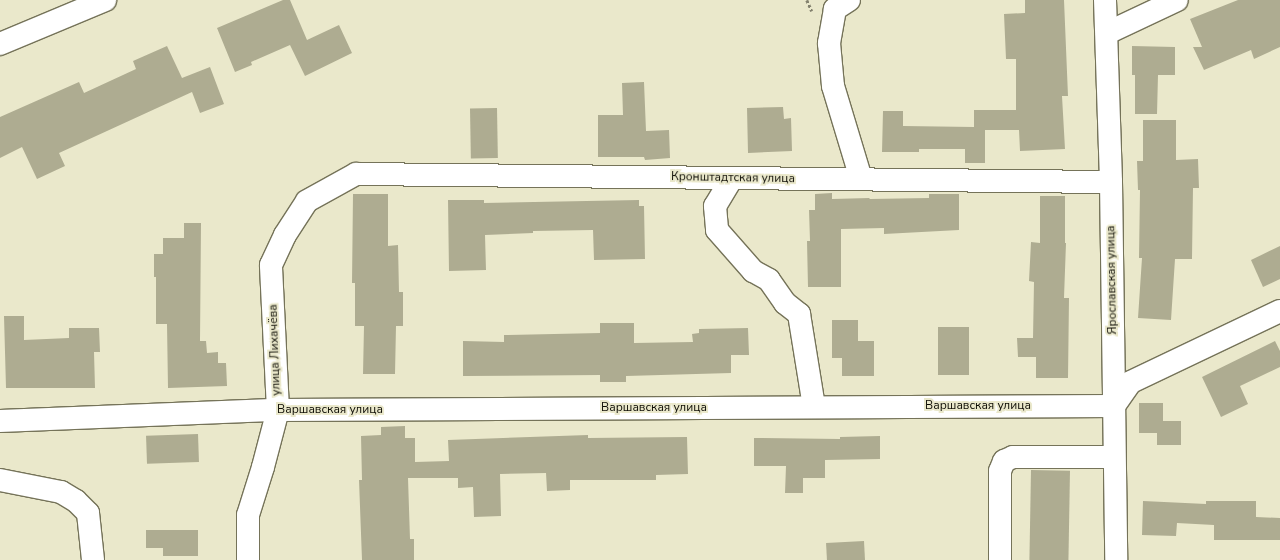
<!DOCTYPE html>
<meta charset="utf-8">
<style>
body{margin:0}
#map{position:relative;width:1280px;height:560px;overflow:hidden;background:#eae8cb;font-family:"Nunito Sans",sans-serif}
div>[style]{position:absolute}
[style*='--x']{left:calc(var(--x)*1px);top:calc(var(--y)*1px);width:calc(var(--w)*1px);rotate:calc(var(--a)*1deg)}
.building>*{inset:0;background:#aeac91;transform-origin:0 0}
.path>*{height:2.5px;margin-top:-1.25px;transform-origin:0;background:repeating-linear-gradient(90deg,#83816e 0 3px,transparent 0 5px)}
.roads{filter:drop-shadow(1px 0 #757359) drop-shadow(-1px 0 #757359) drop-shadow(0 1px #757359) drop-shadow(0 -1px #757359)}
.minor>*{height:22px;margin:-11px;padding:0 11px;transform-origin:11px;border-radius:11px;background:#fff}
span{translate:-50% -50%;white-space:nowrap;text-align:center;line-height:1.15;-webkit-text-stroke:4px #eae8cb;paint-order:stroke}
.street-label{font-size:12px;color:#0d0c04}
</style>
<div id="map">
<div class="building">
<i style="clip-path:polygon(283px 0,290px 0,307px 40px,339px 25px,352px 53px,305px 76px,290px 45px,251px 62px,252px 65px,235px 72px,217px 28px)"></i>
<i style="clip-path:polygon(1025px 0,1064px 0,1068px 96px,1062px 96px,1065px 149px,1020px 151px,1019px 130px,985px 130px,985px 163px,965px 163px,965px 149px,919px 149px,919px 152px,882px 152px,883px 111px,903px 111px,903px 126px,974px 127px,974px 110px,1016px 110px,1016px 59px,1006px 59px,1004px 14px,1025px 13px)"></i>
<i style="clip-path:polygon(1238px 0,1280px 0,1280px 47px,1254px 59px,1251px 50px,1204px 70px,1193px 47px,1202px 47px,1190px 19px)"></i>
<i style="clip-path:polygon(167px 46px,182px 78px,210px 67px,224px 104px,200px 113px,192px 92px,59px 153px,65px 166px,37px 179px,22px 147px,0 158px,0 117px,79px 82px,84px 93px,136px 69px,133px 61px)"></i>
<i style="clip-path:polygon(1132px 46px,1175px 47px,1175px 75px,1158px 75px,1157px 114px,1135px 114px,1135px 75px,1132px 75px)"></i>
<i style="clip-path:polygon(644px 82px,646px 131px,669px 130px,670px 158px,645px 160px,644px 157px,598px 157px,598px 115px,623px 115px,622px 83px)"></i>
<i style="clip-path:polygon(783px 107px,784px 119px,791px 118px,792px 151px,748px 153px,747px 108px)"></i>
<i style="left:497px;top:108px;width:50px;height:27px;rotate:89deg"></i>
<i style="clip-path:polygon(1143px 120px,1176px 120px,1176px 160px,1198px 159px,1199px 188px,1193px 188px,1192px 259px,1175px 259px,1171px 320px,1138px 318px,1142px 258px,1139px 258px,1140px 190px,1138px 190px,1137px 161px,1143px 161px)"></i>
<i style="clip-path:polygon(832px 193px,832px 199px,869px 198px,870px 199px,929px 198px,929px 194px,959px 194px,959px 230px,884px 234px,884px 228px,841px 229px,841px 287px,808px 287px,807px 241px,810px 241px,809px 210px,815px 210px,815px 194px)"></i>
<i style="clip-path:polygon(353px 194px,388px 194px,388px 246px,398px 245px,399px 292px,403px 292px,403px 326px,396px 326px,395px 374px,363px 374px,364px 326px,355px 326px,355px 283px,352px 283px)"></i>
<i style="clip-path:polygon(1040px 196px,1065px 196px,1065px 243px,1066px 243px,1064px 298px,1069px 298px,1068px 378px,1036px 378px,1036px 357px,1018px 357px,1017px 338px,1033px 338px,1034px 282px,1029px 281px,1031px 242px,1040px 243px)"></i>
<i style="clip-path:polygon(448px 200px,484px 200px,484px 203px,639px 200px,639px 206px,644px 206px,645px 259px,594px 260px,593px 230px,533px 231px,533px 233px,485px 235px,486px 270px,449px 271px)"></i>
<i style="clip-path:polygon(184px 223px,201px 223px,200px 341px,206px 341px,207px 353px,218px 352px,218px 363px,226px 363px,227px 386px,168px 388px,167px 324px,156px 324px,156px 277px,154px 277px,154px 254px,163px 254px,163px 238px,184px 238px)"></i>
<i style="clip-path:polygon(1280px 246px,1280px 279px,1263px 287px,1251px 260px)"></i>
<i style="clip-path:polygon(4px 316px,24px 316px,24px 340px,69px 338px,69px 328px,99px 328px,100px 352px,94px 352px,95px 388px,6px 388px)"></i>
<i style="clip-path:polygon(832px 320px,858px 320px,858px 341px,874px 341px,874px 376px,842px 376px,842px 358px,832px 358px)"></i>
<i style="clip-path:polygon(600px 323px,634px 323px,634px 343px,693px 342px,692px 334px,699px 333px,699px 329px,748px 328px,749px 355px,731px 355px,731px 373px,626px 376px,626px 382px,600px 382px,600px 375px,463px 376px,463px 341px,504px 342px,504px 335px,600px 333px)"></i>
<i style="left:938px;top:327px;width:31px;height:48px"></i>
<i style="clip-path:polygon(1275px 341px,1280px 351px,1280px 367px,1240px 386px,1248px 404px,1221px 417px,1202px 377px)"></i>
<i style="clip-path:polygon(1139px 403px,1163px 403px,1163px 421px,1181px 421px,1181px 445px,1157px 445px,1157px 433px,1139px 433px)"></i>
<i style="clip-path:polygon(405px 426px,405px 438px,415px 438px,415px 462px,449px 461px,448px 440px,588px 435px,588px 438px,687px 437px,688px 474px,656px 475px,656px 480px,570px 480px,570px 490px,547px 491px,546px 473px,500px 474px,501px 516px,474px 517px,473px 487px,458px 488px,458px 478px,408px 478px,410px 539px,414px 539px,414px 560px,362px 560px,359px 480px,362px 480px,361px 436px,381px 435px,381px 427px)"></i>
<i style="left:198px;top:434px;width:28px;height:52px;rotate:88deg"></i>
<i style="clip-path:polygon(880px 436px,880px 459px,825px 460px,825px 478px,803px 478px,803px 493px,785px 493px,786px 466px,754px 466px,754px 438px,840px 439px,840px 437px)"></i>
<i style="left:1031px;top:470px;width:39px;height:90px;rotate:1deg"></i>
<i style="clip-path:polygon(1143px 501px,1206px 504px,1206px 501px,1256px 501px,1256px 517px,1280px 518px,1280px 540px,1214px 540px,1214px 525px,1177px 523px,1176px 536px,1142px 535px)"></i>
<i style="clip-path:polygon(146px 530px,198px 530px,198px 556px,163px 556px,163px 548px,146px 548px)"></i>
<i style="left:864px;top:541px;width:19px;height:38px;rotate:87deg"></i>
</div>
<div class="path">
<i style="--x:807;--y:0;--w:12;--a:66"></i>
</div>
<div class="roads">
<div class="minor">
<i style="--x:849;--y:0;--w:17;--a:147"></i>
<i style="--x:835;--y:9;--w:35;--a:100"></i>
<i style="--x:829;--y:43;--w:43;--a:84.7"></i>
<i style="--x:833;--y:86;--w:97;--a:73.2"></i>
<i style="--x:1105;--y:0;--w:182;--a:88.1"></i>
<i style="--x:1111;--y:182;--w:378;--a:89.2"></i>
<i style="--x:1107;--y:33;--w:77;--a:-25.2"></i>
<i style="--x:0;--y:44;--w:114;--a:-22.7"></i>
<i style="--x:732;--y:178;--w:33;--a:121"></i>
<i style="--x:715;--y:206;--w:24;--a:85"></i>
<i style="--x:717;--y:230;--w:55;--a:48.7"></i>
<i style="--x:753;--y:271;--w:18;--a:29"></i>
<i style="--x:769;--y:280;--w:28;--a:55"></i>
<i style="--x:785;--y:303;--w:18;--a:38"></i>
<i style="--x:799;--y:314;--w:94;--a:80.8"></i>
<i style="--x:0;--y:421;--w:278;--a:-2.3"></i>
<i style="--x:278;--y:410;--w:836;--a:-0.27"></i>
<i style="--x:1114;--y:406;--w:29;--a:-55"></i>
<i style="--x:1131;--y:382;--w:165;--a:-25.5"></i>
<i style="--x:0;--y:480;--w:62;--a:11.1"></i>
<i style="--x:61;--y:492;--w:17;--a:31"></i>
<i style="--x:76;--y:501;--w:17;--a:45"></i>
<i style="--x:88;--y:513;--w:47;--a:83.9"></i>
<i style="--x:248;--y:560;--w:45;--a:-90"></i>
<i style="--x:248;--y:515;--w:50;--a:-72.6"></i>
<i style="--x:263;--y:467;--w:59;--a:-75.3"></i>
<i style="--x:278;--y:410;--w:145;--a:-92.8"></i>
<i style="--x:271;--y:265;--w:33;--a:-65"></i>
<i style="--x:285;--y:235;--w:40;--a:-57.1"></i>
<i style="--x:307;--y:201;--w:56;--a:-28.9"></i>
<i style="--x:356;--y:174;--w:755;--a:0.61"></i>
<i style="--x:1000;--y:560;--w:89;--a:-90"></i>
<i style="--x:1000;--y:471;--w:11;--a:-68"></i>
<i style="--x:1004;--y:461;--w:10;--a:-24"></i>
<i style="--x:1013;--y:457;--w:101;--a:0"></i>
</div>
</div>
<div class="street-label">
<span style="left:733px;top:178px;rotate:1deg">Кронштадтская улица</span>
<span style="left:1112px;top:280px;rotate:-91deg">Ярославская улица</span>
<span style="left:275px;top:350px;rotate:-92deg">улица Лихачёва</span>
<span style="left:978px;top:406px">Варшавская улица</span>
<span style="left:654px;top:408px">Варшавская улица</span>
<span style="left:330px;top:410px">Варшавская улица</span>
</div>
</div>
